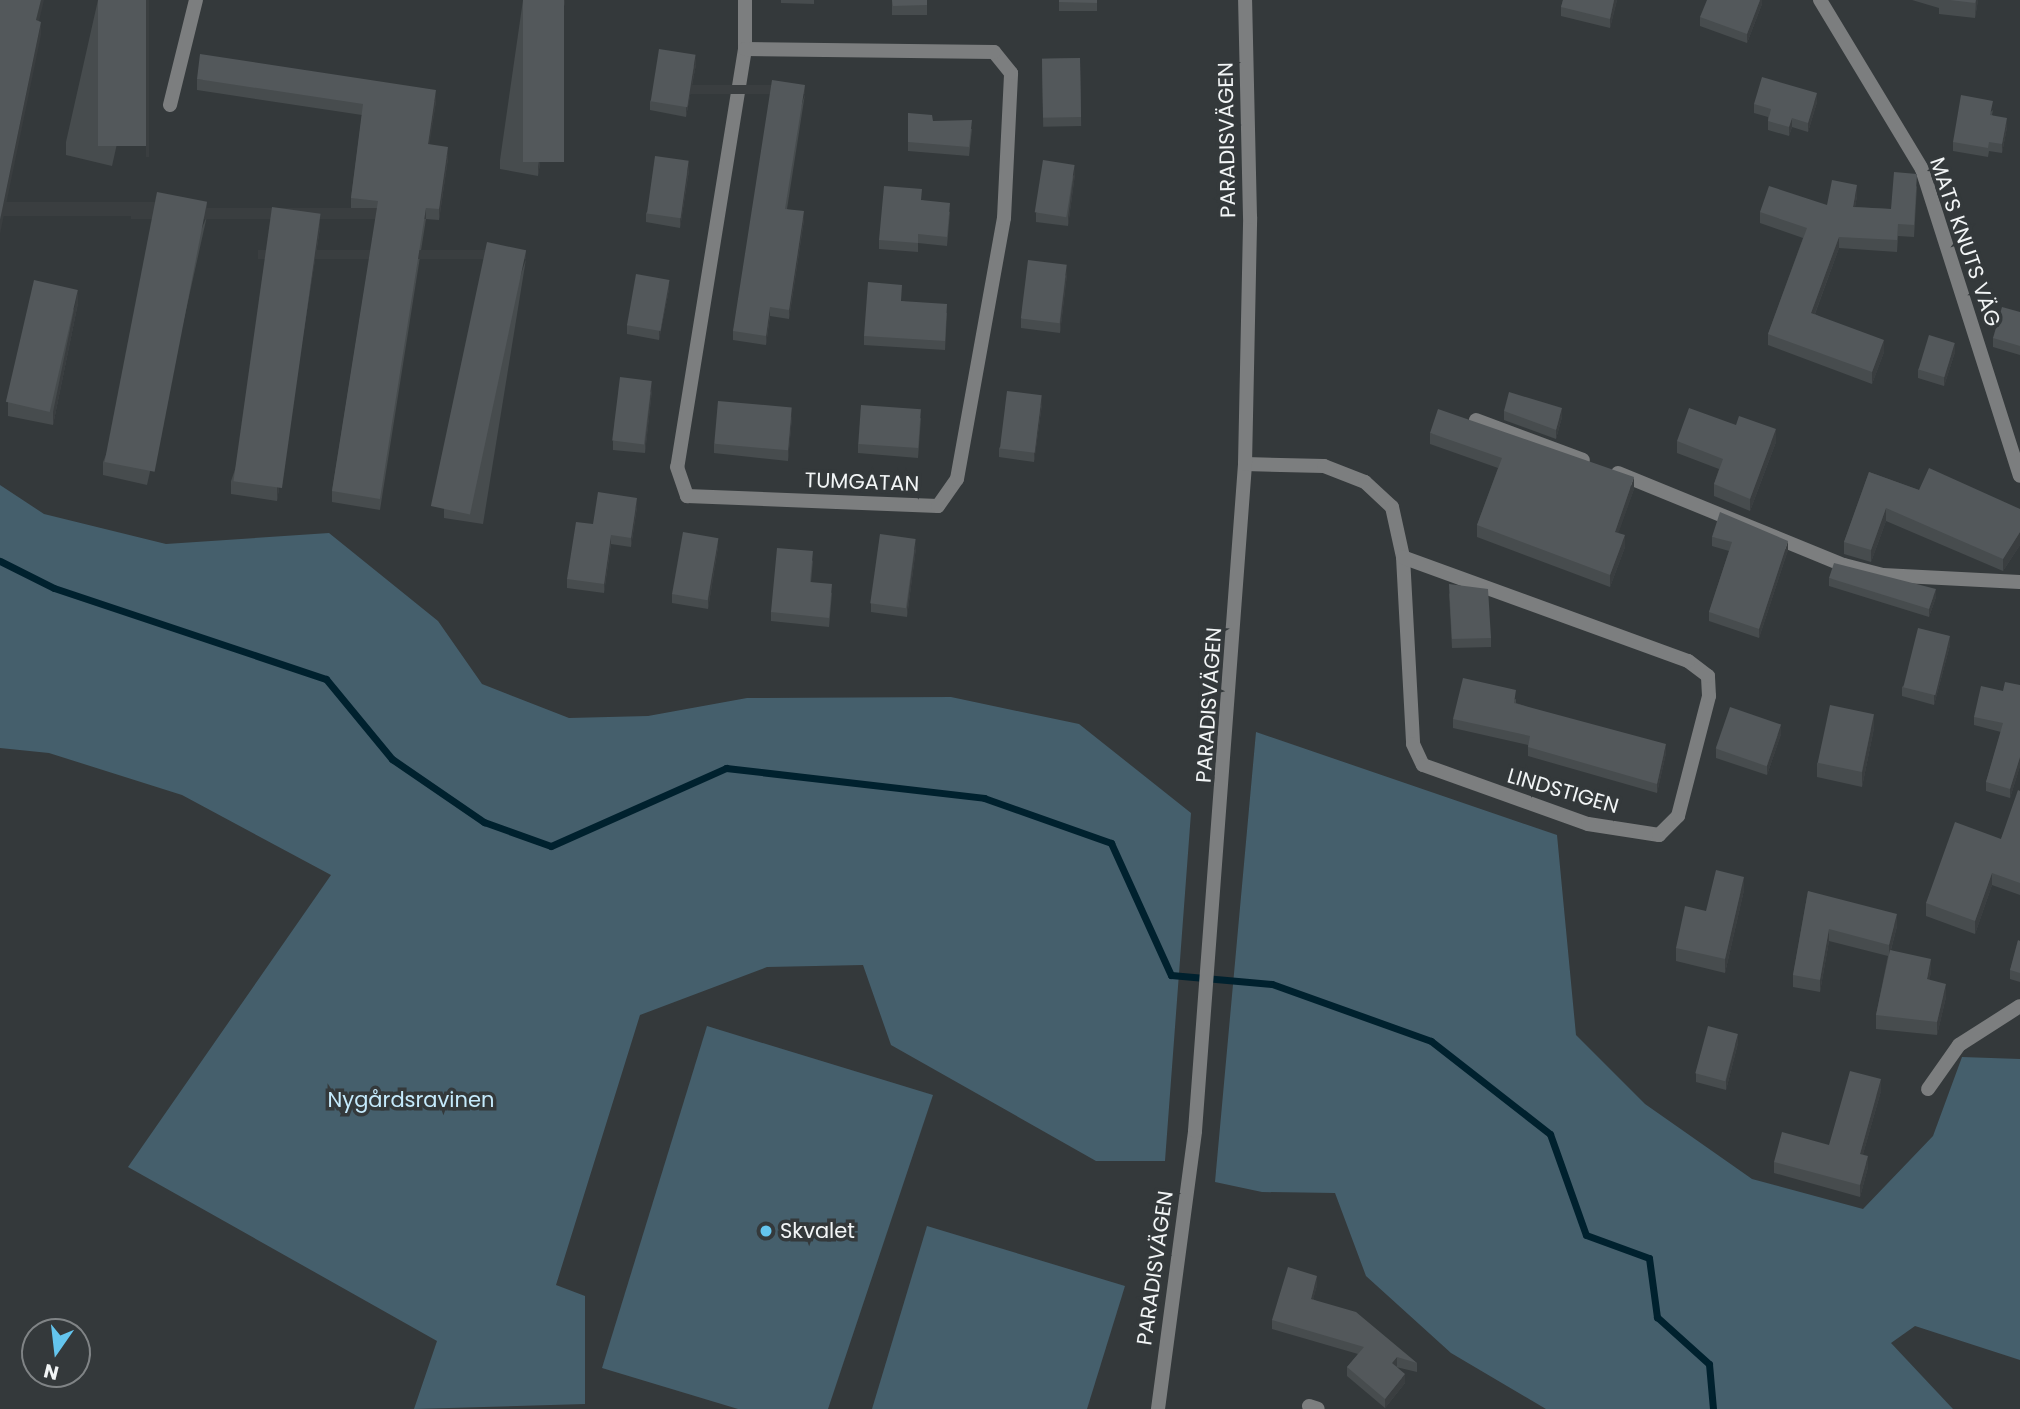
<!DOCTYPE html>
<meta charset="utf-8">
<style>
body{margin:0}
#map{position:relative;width:2020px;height:1409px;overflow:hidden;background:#34393b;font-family:Poppins,sans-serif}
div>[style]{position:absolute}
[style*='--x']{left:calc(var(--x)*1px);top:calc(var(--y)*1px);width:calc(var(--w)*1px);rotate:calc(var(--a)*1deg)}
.green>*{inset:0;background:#455f6c}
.stream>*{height:7px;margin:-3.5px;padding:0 3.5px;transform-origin:3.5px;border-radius:3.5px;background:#00212e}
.minor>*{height:14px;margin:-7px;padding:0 7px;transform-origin:7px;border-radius:7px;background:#7c7e7f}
.tertiary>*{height:14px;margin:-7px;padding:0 7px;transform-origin:7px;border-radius:7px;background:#7c7e7f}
.wall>*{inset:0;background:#474c4e;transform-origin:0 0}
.shaded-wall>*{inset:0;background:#3a3e40;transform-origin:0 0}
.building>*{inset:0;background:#53585b;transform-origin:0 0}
.dots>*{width:19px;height:19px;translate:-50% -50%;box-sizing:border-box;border:4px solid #34393b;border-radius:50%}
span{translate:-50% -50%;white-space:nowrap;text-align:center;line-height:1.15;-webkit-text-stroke:7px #34393b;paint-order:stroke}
.street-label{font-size:21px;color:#f2f5f6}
.park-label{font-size:21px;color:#c5eafc}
.poi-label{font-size:21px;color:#f2f5f6}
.left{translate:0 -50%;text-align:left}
.north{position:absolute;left:21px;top:1318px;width:70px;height:70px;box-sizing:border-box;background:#34393b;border:2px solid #808486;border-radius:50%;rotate:194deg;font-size:19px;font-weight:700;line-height:28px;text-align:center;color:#f2f5f6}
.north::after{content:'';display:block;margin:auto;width:24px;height:32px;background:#64c5ee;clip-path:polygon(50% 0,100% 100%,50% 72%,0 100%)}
</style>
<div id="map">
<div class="green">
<i style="clip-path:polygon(0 485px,44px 514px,166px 544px,329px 533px,438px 621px,482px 684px,569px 718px,648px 716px,747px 698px,951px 697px,1079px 724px,1191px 813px,1165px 1161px,1096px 1161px,891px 1045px,863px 965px,767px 967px,640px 1015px,556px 1285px,585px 1296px,585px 1404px,414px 1409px,437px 1341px,128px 1167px,331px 875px,182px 795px,49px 753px,0 748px)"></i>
<i style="clip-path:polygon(1256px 732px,1557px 835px,1576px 1035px,1645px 1104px,1752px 1179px,1863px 1209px,1933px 1136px,1962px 1057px,2020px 1059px,2020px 1360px,1915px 1326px,1891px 1343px,1953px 1409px,1546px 1409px,1451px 1353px,1366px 1276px,1335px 1193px,1262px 1192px,1215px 1182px)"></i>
<i style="clip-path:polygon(707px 1026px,933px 1095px,828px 1409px,738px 1409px,602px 1368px)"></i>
<i style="clip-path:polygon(927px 1226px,1125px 1286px,1087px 1409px,872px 1409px)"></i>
</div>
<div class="stream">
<i style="--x:0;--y:561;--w:60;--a:26.6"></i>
<i style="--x:54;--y:588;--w:287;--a:18.5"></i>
<i style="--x:326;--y:679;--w:104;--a:50.5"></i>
<i style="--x:392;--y:759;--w:112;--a:34.4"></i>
<i style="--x:484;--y:822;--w:71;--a:19.7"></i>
<i style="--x:551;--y:846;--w:192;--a:-24"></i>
<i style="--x:726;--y:768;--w:260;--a:6.6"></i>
<i style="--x:984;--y:798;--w:135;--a:19.5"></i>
<i style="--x:1111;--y:843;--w:145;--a:65.6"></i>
<i style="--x:1171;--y:975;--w:101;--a:5.1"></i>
<i style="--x:1272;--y:984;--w:169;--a:19.7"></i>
<i style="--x:1431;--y:1041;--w:151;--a:38"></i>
<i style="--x:1550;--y:1134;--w:107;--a:70.4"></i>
<i style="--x:1586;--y:1235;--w:67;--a:20.1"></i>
<i style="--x:1649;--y:1258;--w:60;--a:82.3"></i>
<i style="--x:1657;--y:1317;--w:70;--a:42.1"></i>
<i style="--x:1709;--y:1364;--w:45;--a:84.9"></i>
</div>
<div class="minor">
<i style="--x:745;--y:0;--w:49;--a:90"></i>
<i style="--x:745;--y:49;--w:423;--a:99.2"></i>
<i style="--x:677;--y:467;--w:31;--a:71"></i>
<i style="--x:687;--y:496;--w:251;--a:2.3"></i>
<i style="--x:938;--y:506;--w:33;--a:-55"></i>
<i style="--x:957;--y:479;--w:265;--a:-79.8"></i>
<i style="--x:1004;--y:218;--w:145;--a:-87.2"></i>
<i style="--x:1011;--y:73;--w:27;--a:-129"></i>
<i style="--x:994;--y:52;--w:249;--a:-179.3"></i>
<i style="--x:1820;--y:0;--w:197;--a:58.9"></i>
<i style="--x:1922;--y:169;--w:322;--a:72.3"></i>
<i style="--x:170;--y:105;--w:108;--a:-76.1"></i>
<i style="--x:1476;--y:420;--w:114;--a:20.5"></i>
<i style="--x:1245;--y:464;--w:79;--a:1.5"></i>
<i style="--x:1324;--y:466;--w:44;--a:21.3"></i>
<i style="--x:1365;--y:482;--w:37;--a:43"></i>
<i style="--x:1392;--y:507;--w:51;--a:77.6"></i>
<i style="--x:1403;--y:557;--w:187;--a:86.9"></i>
<i style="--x:1413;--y:744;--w:23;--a:65"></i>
<i style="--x:1423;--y:765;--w:175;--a:19.7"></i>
<i style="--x:1588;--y:824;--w:72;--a:8.8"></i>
<i style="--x:1659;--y:835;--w:27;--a:-45"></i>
<i style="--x:1678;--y:816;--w:124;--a:-75.5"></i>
<i style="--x:1709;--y:696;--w:20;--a:-93"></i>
<i style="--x:1708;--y:676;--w:25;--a:-143"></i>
<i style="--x:1688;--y:661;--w:303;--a:-160"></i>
<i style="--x:1618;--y:473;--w:244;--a:22.2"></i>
<i style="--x:1844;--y:565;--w:40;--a:14.4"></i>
<i style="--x:1883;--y:575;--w:137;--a:2.9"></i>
<i style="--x:1928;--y:1089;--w:54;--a:-54.8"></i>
<i style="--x:1959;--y:1045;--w:72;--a:-32.6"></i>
<i style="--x:1309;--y:1406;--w:9;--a:18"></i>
</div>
<div class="tertiary">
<i style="--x:1158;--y:1409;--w:280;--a:-82.4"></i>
<i style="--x:1195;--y:1131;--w:669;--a:-85.71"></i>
<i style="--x:1245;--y:464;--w:247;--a:-88.8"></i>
<i style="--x:1250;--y:217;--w:217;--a:-91.3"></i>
</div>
<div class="wall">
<i style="clip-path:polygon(98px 0,149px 0,112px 166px,66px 155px,66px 142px)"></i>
<i style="clip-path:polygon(523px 0,565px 0,538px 176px,500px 169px,500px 160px)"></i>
<i style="clip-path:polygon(781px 0,814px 0,814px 4px,781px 3px)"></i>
<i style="left:892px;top:0;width:35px;height:15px"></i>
<i style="left:1059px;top:0;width:38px;height:11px"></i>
<i style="clip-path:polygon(1563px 0,1617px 0,1610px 28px,1561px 16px,1561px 7px)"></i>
<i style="clip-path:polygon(1762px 0,1762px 4px,1747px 43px,1700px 26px,1700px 17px)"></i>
<i style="clip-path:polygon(1912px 0,1978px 0,1975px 18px,1939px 14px,1939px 8px)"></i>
<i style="left:1080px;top:58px;width:68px;height:38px;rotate:89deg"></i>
<i style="clip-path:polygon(696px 64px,686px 117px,650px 110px,650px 101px)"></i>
<i style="clip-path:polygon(197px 79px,436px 101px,429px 144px,448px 158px,439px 220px,426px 219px,380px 510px,332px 502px,332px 491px,377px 212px,351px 209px,351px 198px,362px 115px,197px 90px)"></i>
<i style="clip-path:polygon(805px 94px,787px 209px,804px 220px,789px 319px,770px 316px,766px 345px,733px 340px,733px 331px)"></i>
<i style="clip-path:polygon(1817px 102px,1808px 132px,1792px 127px,1789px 136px,1768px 130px,1768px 117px,1754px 113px,1754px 104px)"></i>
<i style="clip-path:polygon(1993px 110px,1992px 115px,2007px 127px,2002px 153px,1989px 151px,1988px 157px,1953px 151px,1953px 142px)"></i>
<i style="clip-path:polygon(908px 113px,933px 121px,972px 129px,969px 156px,908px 151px)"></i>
<i style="clip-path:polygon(689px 170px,680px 228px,646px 222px,646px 213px)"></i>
<i style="clip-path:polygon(1075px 174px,1068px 226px,1036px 222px,1036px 213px)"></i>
<i style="clip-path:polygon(1917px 186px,1914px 237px,1898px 236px,1897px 252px,1839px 248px,1815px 314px,1884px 352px,1872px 384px,1768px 345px,1768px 334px,1803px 238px,1760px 223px,1760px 212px,1827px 205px,1857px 196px,1855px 207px,1891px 209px)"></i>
<i style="clip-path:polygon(922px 200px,950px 212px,947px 246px,918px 243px,918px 252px,879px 249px,879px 240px)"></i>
<i style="clip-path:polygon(207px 216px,147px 485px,103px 475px,103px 462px)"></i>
<i style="clip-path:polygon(320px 228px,277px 501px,231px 494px,231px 481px)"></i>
<i style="clip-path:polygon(526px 259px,483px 524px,444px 518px,444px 509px)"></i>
<i style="clip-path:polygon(1067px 274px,1060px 333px,1021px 328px,1021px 319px)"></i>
<i style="clip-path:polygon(669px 289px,659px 340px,627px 334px,627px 325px)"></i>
<i style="clip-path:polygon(902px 301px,947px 313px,945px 350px,864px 345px,864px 336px)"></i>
<i style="clip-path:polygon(78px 303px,53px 425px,8px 416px,8px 402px)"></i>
<i style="clip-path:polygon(2020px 312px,2020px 355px,1993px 347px,1993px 338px)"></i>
<i style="clip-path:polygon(1955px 352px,1944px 386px,1918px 378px,1918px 369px)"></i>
<i style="clip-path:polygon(652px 390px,645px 453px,613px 450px,613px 441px)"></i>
<i style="clip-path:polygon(1042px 404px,1034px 462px,999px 457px,999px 448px)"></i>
<i style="clip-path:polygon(1504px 411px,1562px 417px,1556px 439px,1504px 420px)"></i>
<i style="clip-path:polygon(792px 417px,788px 461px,714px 453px,714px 444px)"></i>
<i style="clip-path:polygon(921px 418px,918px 458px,858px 453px,858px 444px)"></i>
<i style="clip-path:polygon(1430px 433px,1634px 489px,1618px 533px,1625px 547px,1610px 587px,1477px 537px,1477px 525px,1498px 468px,1430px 444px)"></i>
<i style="clip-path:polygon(1677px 441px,1776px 442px,1750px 511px,1714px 496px,1714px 484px,1719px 469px,1677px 453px)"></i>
<i style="clip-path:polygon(1869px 472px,1919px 490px,2020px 509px,2020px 545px,2003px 571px,1886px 521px,1871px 562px,1844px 554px,1844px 542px)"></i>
<i style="clip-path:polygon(637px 507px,631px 547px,611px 544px,604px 593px,567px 588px,567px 579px)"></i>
<i style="clip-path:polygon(1712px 537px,1788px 550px,1759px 638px,1709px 621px,1709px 612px,1729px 551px,1712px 546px)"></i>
<i style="clip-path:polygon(718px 547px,708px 609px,672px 603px,672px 594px)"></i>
<i style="clip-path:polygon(916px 548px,907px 617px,871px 612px,871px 603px)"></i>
<i style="clip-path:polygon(813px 560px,811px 582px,832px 593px,829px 627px,771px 621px,771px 612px)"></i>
<i style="clip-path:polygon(1829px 578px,1936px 597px,1929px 617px,1829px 586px)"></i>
<i style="clip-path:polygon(1449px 593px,1491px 638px,1491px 647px,1452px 648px)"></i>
<i style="clip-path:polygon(1950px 645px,1934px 705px,1902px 696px,1902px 687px)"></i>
<i style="clip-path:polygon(2020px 685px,2020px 766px,2010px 798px,1986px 791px,1986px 782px,2001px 732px,1974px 725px,1974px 717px,2003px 691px)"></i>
<i style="clip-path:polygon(1516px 699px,1516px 703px,1666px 753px,1657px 793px,1528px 756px,1528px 745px,1453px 728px,1453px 719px)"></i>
<i style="clip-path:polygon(1874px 728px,1862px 787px,1817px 777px,1817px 763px)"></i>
<i style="clip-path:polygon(1781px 734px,1767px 775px,1716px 758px,1716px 749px)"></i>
<i style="clip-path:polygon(2020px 791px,2020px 895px,1992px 885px,1975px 934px,1926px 916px,1926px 903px,2001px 839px)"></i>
<i style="clip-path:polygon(1744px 890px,1725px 973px,1676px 961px,1676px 948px,1706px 911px)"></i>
<i style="clip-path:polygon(1808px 891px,1897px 926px,1891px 950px,1931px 972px,1929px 980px,1946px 997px,1937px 1035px,1876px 1029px,1876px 1015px,1888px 956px,1829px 941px,1820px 992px,1793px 987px,1793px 975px)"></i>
<i style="clip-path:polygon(2020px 941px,2020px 982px,2010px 979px,2010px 970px)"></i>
<i style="clip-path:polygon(1738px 1043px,1726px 1090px,1696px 1082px,1696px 1073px)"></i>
<i style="clip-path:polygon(1881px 1091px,1863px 1154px,1868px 1167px,1860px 1197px,1774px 1173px,1774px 1162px,1829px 1145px)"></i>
<i style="clip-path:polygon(1317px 1285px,1313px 1299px,1417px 1363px,1417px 1372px,1396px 1367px,1405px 1383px,1385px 1408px,1347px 1376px,1347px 1367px,1358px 1354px,1272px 1329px,1272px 1320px)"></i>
</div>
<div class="shaded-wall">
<i style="clip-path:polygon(41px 0,44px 0,36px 34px,36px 20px)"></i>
<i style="left:146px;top:0;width:3px;height:157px"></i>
<i style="clip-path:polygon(564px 0,565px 0,538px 176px,538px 167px)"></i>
<i style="clip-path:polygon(1614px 0,1617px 0,1610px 28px,1610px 19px)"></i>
<i style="clip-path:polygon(1760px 0,1762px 0,1762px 4px,1747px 43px,1747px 34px)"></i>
<i style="clip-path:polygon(1976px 0,1978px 0,1975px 18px)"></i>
<i style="clip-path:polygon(41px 22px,41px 35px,0 234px,0 220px)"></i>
<i style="clip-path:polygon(696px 55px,696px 64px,686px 117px,686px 108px)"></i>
<i style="left:805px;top:85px;width:9px;height:126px;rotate:90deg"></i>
<i style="clip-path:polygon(436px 90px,436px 101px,428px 155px,428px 144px)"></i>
<i style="clip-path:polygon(1817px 93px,1817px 102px,1808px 132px,1808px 123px)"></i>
<i style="clip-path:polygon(1792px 118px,1792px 127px,1789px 136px,1789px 127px)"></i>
<i style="clip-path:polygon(2007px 118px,2007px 127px,2002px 153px,2002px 144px)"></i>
<i style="clip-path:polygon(448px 147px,448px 158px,439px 220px,439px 209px)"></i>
<i style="clip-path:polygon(689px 161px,689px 170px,680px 228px,680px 219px)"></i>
<i style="clip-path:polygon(1075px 165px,1075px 174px,1068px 226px,1068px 217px)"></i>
<i style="clip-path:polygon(1857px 185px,1857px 196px,1853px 218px,1853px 207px)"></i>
<i style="left:207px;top:202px;width:14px;height:276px;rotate:90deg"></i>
<i style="left:426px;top:208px;width:11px;height:295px;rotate:90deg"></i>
<i style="clip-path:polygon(804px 211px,804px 220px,789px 319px,789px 310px)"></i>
<i style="clip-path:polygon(320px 214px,320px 228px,277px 501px,277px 488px)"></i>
<i style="clip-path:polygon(1839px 237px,1839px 248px,1811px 324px,1811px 313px)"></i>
<i style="left:526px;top:250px;width:9px;height:268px;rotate:90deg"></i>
<i style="clip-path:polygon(1067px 265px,1067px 274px,1060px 333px,1060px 324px)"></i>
<i style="clip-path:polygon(669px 280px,669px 289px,659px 340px,659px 331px)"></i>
<i style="clip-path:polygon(78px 290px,78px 303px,53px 425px,53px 412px)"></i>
<i style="clip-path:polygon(770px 307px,770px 316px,766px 345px,766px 336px)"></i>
<i style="clip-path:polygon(1884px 340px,1884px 352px,1872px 384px,1872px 372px)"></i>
<i style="clip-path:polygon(1955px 343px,1955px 352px,1944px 386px,1944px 377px)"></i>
<i style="clip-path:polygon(652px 381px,652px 390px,645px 453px,645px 444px)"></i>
<i style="clip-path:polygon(1042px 395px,1042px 404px,1034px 462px,1034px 453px)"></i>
<i style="clip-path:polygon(792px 408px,792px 417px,788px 461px,788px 452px)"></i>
<i style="clip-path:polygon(1562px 408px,1562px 417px,1556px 439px,1556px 430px)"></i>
<i style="clip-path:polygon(1776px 429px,1776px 442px,1750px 511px,1750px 499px)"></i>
<i style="clip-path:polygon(1634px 477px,1634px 489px,1615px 543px,1615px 532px)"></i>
<i style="clip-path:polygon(637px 498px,637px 507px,631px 547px,631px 538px)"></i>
<i style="clip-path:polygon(1886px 508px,1886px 521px,1871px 562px,1871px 550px)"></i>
<i style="clip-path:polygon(2020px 532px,2020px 545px,2003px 571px,2003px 559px)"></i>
<i style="clip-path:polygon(611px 535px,611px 544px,604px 593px,604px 584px)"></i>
<i style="clip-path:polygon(1625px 535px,1625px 547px,1610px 587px,1610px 575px)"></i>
<i style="clip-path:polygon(718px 538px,718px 547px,708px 609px,708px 600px)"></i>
<i style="clip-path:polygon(916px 539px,916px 548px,907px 617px,907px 608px)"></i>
<i style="clip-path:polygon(1788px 541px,1788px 550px,1759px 638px,1759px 629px)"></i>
<i style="clip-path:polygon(1936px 589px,1936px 597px,1929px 617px,1929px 609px)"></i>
<i style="clip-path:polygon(1950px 636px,1950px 645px,1934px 705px,1934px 696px)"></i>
<i style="clip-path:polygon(1874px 714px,1874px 728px,1862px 787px,1862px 773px)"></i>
<i style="clip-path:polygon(1781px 725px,1781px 734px,1767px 775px,1767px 766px)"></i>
<i style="clip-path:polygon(1666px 744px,1666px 753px,1657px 793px,1657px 784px)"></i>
<i style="clip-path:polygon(2020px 757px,2020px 766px,2010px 798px,2010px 789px)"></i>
<i style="clip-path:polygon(1992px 873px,1992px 885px,1975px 934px,1975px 921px)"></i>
<i style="clip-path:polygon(1744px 877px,1744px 890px,1725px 973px,1725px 959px)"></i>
<i style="clip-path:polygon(1897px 914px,1897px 926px,1889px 957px,1889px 945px)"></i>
<i style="clip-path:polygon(1829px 929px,1829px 941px,1820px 992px,1820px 980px)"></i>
<i style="clip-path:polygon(1931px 959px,1931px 972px,1927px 993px,1927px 979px)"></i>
<i style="clip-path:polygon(1946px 984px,1946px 997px,1937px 1035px,1937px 1022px)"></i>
<i style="clip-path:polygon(1738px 1034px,1738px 1043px,1726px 1090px,1726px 1081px)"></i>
<i style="clip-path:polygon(1881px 1079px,1881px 1091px,1860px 1165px,1860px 1154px)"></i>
<i style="clip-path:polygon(1868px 1156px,1868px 1167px,1860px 1197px,1860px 1185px)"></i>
<i style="clip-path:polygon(1317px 1276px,1317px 1285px,1311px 1308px,1311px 1299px)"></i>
<i style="clip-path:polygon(1397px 1357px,1397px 1366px,1392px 1372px,1392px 1363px)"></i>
<i style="clip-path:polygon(1405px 1374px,1405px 1383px,1385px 1408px,1385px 1399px)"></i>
</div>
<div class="building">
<i style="clip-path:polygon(0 0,41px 0,36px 20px,41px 22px,0 220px)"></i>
<i style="left:98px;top:0;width:48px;height:146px"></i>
<i style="left:523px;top:0;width:41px;height:162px"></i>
<i style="clip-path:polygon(892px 0,927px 0,927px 5px,893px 6px)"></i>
<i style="clip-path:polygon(1059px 0,1097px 0,1097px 3px,1059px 2px)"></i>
<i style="clip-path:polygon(1563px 0,1614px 0,1610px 19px,1561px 7px)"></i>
<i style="clip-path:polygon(1707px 0,1760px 0,1747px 34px,1700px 17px)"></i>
<i style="clip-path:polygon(1950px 0,1976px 0,1975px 3px)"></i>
<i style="left:659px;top:49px;width:37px;height:53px;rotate:9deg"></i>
<i style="clip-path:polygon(200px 54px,436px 90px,428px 144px,448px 147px,439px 209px,426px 208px,380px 499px,332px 491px,378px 201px,351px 198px,363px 104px,197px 79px)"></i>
<i style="left:1080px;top:58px;width:59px;height:38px;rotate:89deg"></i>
<i style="clip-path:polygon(1762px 77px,1817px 93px,1808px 123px,1792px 118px,1789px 127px,1768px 121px,1771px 109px,1754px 104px)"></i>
<i style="clip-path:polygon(772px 80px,805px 85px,785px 209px,804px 211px,789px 310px,770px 307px,766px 336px,733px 331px)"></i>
<i style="clip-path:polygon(1961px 95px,1993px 101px,1990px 115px,2007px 118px,2002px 144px,1989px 142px,1988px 148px,1953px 142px)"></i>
<i style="clip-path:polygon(908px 113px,932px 115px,933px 121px,972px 120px,969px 147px,908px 142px)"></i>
<i style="left:655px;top:156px;width:34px;height:58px;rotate:8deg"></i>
<i style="left:1043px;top:160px;width:32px;height:53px;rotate:9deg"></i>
<i style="clip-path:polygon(1894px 172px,1917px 174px,1914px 225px,1898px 224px,1897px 240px,1839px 237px,1811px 313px,1884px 340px,1872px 372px,1768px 334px,1807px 228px,1760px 212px,1769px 186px,1827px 205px,1832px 180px,1857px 185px,1853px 207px,1891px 209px)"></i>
<i style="clip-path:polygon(884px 186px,922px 189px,921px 200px,950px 203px,947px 237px,918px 234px,918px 243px,879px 240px)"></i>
<i style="left:157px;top:192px;width:51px;height:275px;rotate:11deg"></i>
<i style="left:272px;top:207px;width:49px;height:277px;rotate:8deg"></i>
<i style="left:487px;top:242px;width:40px;height:270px;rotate:12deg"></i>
<i style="left:1028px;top:260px;width:39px;height:59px;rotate:7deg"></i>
<i style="left:636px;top:274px;width:34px;height:52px;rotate:10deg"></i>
<i style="left:34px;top:280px;width:45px;height:125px;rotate:13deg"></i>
<i style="clip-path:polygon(868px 282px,902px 285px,901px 301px,947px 304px,945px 341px,864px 336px)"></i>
<i style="clip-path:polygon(2002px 307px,2020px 312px,2020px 346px,1993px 338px)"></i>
<i style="left:1929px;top:335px;width:27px;height:36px;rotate:17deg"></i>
<i style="left:620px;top:377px;width:32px;height:64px;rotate:7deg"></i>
<i style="left:1007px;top:391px;width:35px;height:58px;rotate:7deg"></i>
<i style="clip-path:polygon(1509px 392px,1562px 408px,1556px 430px,1504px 411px)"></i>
<i style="left:718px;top:401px;width:74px;height:43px;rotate:5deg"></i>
<i style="left:861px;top:405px;width:60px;height:39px;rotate:4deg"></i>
<i style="clip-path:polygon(1689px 408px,1736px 425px,1739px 416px,1776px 429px,1750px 499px,1714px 484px,1723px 459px,1677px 441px)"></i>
<i style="clip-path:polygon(1438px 409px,1634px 477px,1615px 532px,1625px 535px,1610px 575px,1477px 525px,1502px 458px,1430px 433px)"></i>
<i style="clip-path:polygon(1929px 468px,2020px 509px,2020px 532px,2003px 559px,1886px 508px,1871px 550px,1844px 542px,1869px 472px,1919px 490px)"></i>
<i style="clip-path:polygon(598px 492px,637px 498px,631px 538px,611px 535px,604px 584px,567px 579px,576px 522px,593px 524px)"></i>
<i style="clip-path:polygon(1720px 512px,1788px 541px,1759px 629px,1709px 612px,1732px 542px,1712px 537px)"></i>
<i style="left:683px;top:532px;width:36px;height:63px;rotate:10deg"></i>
<i style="left:880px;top:534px;width:36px;height:70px;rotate:8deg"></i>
<i style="clip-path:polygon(777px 548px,813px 551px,810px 582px,832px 584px,829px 618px,771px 612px)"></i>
<i style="clip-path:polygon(1834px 563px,1936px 589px,1929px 609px,1829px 578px)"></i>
<i style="clip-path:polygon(1449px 584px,1488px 589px,1491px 638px,1452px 639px)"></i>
<i style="left:1918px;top:628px;width:33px;height:61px;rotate:14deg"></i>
<i style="clip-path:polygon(1463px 678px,1516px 690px,1514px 703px,1666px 744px,1657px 784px,1528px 747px,1530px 736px,1453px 719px)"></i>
<i style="clip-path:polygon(2005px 682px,2020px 685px,2020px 757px,2010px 789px,1986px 782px,2003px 723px,1974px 717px,1981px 686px,2003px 691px)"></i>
<i style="left:1830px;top:705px;width:45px;height:59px;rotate:12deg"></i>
<i style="left:1730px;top:707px;width:54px;height:44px;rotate:19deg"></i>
<i style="clip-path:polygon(2018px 790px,2020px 791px,2020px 883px,1992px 873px,1975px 921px,1926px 903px,1955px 822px,2001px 839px)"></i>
<i style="clip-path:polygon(1716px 870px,1744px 877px,1725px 959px,1676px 948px,1685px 906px,1706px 911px)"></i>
<i style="clip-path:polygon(1808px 891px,1897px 914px,1889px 945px,1829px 929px,1820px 980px,1793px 975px)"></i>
<i style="clip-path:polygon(2018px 940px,2020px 941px,2020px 973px,2010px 970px)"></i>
<i style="clip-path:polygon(1890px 950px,1931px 959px,1927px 979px,1946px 984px,1937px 1022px,1876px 1015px)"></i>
<i style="left:1708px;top:1026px;width:31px;height:49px;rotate:15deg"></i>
<i style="clip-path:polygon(1850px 1071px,1881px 1079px,1860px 1154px,1868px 1156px,1860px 1185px,1774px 1162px,1782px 1132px,1829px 1145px)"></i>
<i style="clip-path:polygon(1288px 1267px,1317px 1276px,1311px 1299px,1356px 1312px,1417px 1363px,1397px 1357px,1392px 1363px,1405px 1374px,1385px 1399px,1347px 1367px,1364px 1347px,1272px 1320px)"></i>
</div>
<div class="dots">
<i style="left:766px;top:1231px;background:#64c5ee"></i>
</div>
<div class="street-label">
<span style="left:1227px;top:140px;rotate:-91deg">PARADISVÄGEN</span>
<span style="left:1965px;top:242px;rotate:71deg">MATS KNUTS VÄG</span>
<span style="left:862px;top:482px;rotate:2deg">TUMGATAN</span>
<span style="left:1209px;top:705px;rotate:-86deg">PARADISVÄGEN</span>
<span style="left:1563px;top:791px;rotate:16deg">LINDSTIGEN</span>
<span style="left:1155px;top:1268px;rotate:-82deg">PARADISVÄGEN</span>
</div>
<div class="park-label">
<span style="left:411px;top:1100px">Nygårdsravinen</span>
</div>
<div class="poi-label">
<span class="left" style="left:780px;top:1231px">Skvalet</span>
</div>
<div class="north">N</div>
</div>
